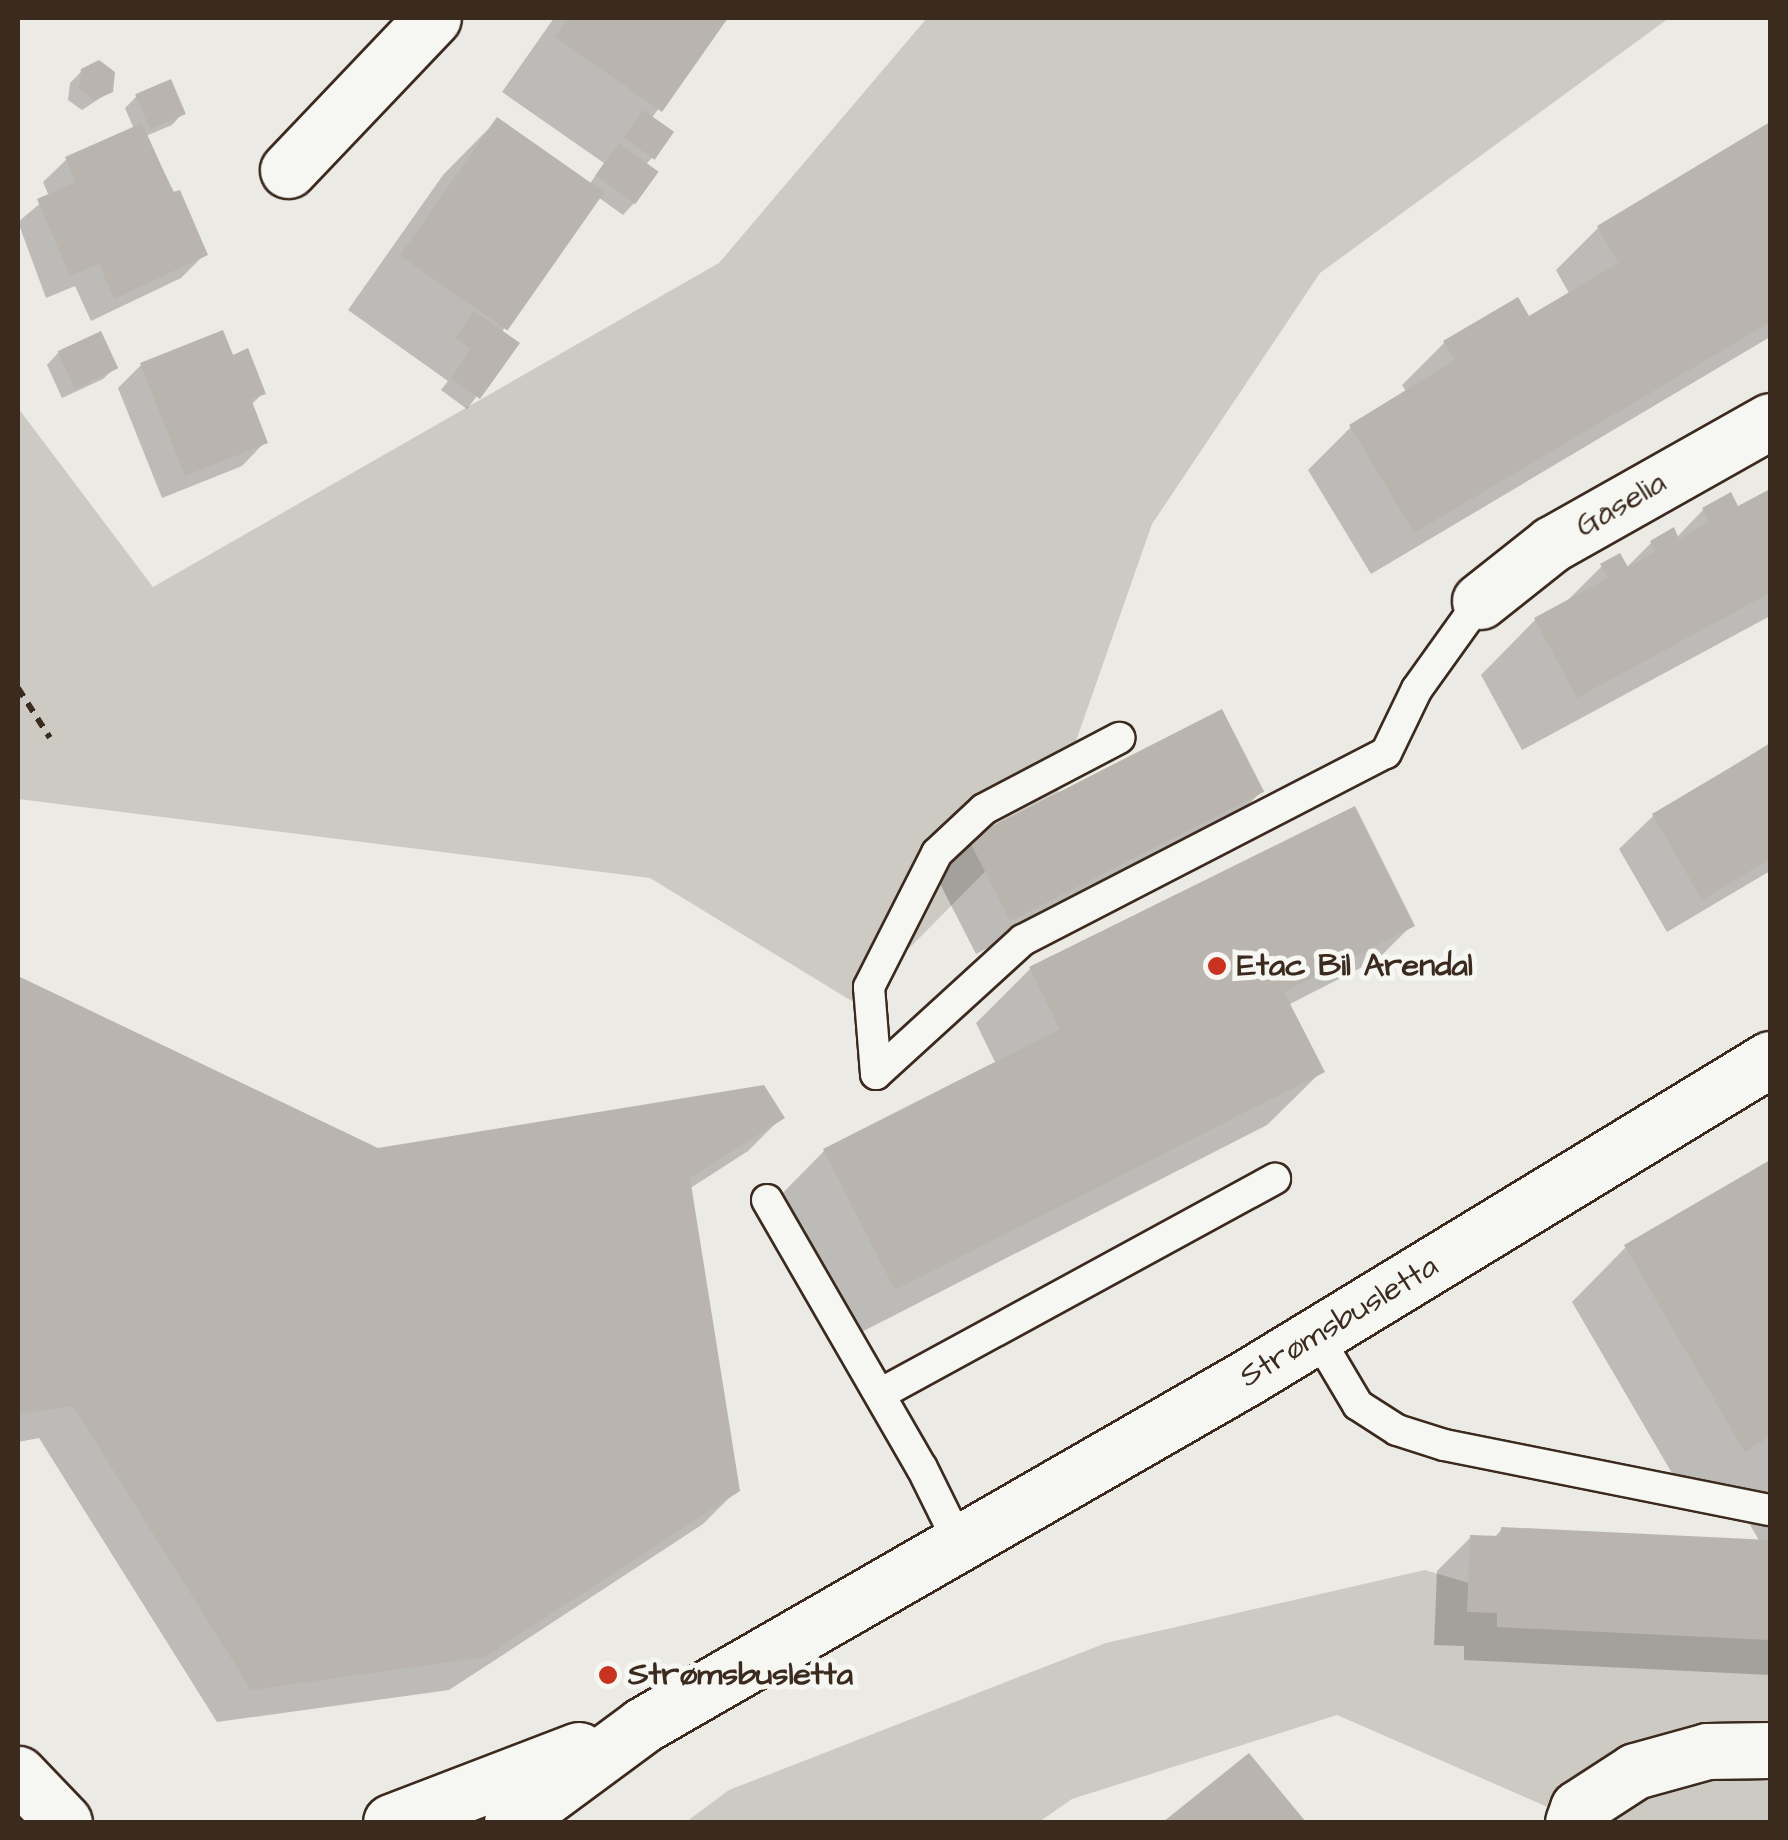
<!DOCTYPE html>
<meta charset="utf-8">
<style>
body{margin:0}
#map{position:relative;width:1788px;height:1840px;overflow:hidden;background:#ebeae5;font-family:"Architects Daughter",sans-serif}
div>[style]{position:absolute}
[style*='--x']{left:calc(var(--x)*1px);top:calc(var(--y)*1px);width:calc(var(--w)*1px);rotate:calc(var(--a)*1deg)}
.green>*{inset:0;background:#cdcac4}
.shadow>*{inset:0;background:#0003}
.building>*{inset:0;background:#bab4ae;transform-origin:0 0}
.path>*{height:6px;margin-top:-3px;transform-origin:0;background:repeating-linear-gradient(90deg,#3b2a1e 0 10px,transparent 0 18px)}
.roads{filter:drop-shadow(2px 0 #3b2a1e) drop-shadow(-2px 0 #3b2a1e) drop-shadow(0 2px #3b2a1e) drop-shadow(0 -2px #3b2a1e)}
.lane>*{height:30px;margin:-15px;padding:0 15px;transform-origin:15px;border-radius:15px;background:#f6f6f2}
.street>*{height:55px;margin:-27.5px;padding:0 27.5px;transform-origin:27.5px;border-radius:27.5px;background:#f6f6f2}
.primary>*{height:55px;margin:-27.5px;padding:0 27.5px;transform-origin:27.5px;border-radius:27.5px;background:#f6f6f2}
.dots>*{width:28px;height:28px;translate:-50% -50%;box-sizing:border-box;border:5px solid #f6f6f2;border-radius:50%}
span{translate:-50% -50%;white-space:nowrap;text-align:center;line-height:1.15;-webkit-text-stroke:10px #f6f6f2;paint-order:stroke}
.street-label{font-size:32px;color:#3b2a1e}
.poi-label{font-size:32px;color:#3b2a1e;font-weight:700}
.left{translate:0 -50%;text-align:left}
.frame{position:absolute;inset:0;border:20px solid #3b2a1e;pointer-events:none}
</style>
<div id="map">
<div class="green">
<i style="clip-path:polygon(927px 18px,1669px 18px,1320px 273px,1152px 524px,1055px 801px,855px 1003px,650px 878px,18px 799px,18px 408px,153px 587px,719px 263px)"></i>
<i style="clip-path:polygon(1425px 1570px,1519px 1598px,1770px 1596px,1770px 1822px,1582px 1822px,1337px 1715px,1072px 1799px,1039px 1822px,686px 1822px,729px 1790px,1106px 1643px)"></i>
</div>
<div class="shadow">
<i style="clip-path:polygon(554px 18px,725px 18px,651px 119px,652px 158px,645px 165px,634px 203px,623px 215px,598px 197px,501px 333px,516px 344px,467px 409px,441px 390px,448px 381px,348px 310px,443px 175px,497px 120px,589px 185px,604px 163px,502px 92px)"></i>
<i style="clip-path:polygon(82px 71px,111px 91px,82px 110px,68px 100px,70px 83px)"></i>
<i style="clip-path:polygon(136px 97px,183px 113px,172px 125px,146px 136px,205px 254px,181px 278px,91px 321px,75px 286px,46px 298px,18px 222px,49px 196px,43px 182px,67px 159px,134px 129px,125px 108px)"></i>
<i style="clip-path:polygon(1770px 125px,1770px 337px,1371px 574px,1308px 470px,1351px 427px,1407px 393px,1402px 385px,1444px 343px,1517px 300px,1528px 320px,1570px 295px,1556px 270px,1598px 228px)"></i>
<i style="clip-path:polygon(58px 353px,115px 368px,103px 379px,62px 398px,47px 365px)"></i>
<i style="clip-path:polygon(231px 358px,263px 393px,251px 405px,265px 442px,242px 466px,162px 498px,118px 388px,141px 365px)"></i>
<i style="clip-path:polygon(1770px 492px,1770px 616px,1522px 750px,1481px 675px,1535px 620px,1563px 605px,1602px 566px,1626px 568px,1651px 543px,1676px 538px,1703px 510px,1730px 496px,1737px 509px)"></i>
<i style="clip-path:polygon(1770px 743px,1770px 871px,1667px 932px,1619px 849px,1653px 816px)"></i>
<i style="clip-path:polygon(1261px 792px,1227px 826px,976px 954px,935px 874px,969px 840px)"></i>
<i style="clip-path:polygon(1412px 925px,1378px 959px,1288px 1005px,1322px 1071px,1267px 1125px,840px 1343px,770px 1206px,824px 1151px,996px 1064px,976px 1023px,1030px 969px)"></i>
<i style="clip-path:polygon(18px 978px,377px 1150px,782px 1117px,748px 1151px,689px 1189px,737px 1490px,703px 1524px,449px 1690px,217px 1722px,39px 1438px,18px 1442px)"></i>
<i style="clip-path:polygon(1770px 1163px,1770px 1675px,1464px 1660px,1464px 1646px,1434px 1645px,1437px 1571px,1471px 1537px,1494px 1538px,1502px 1529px,1760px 1542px,1726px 1483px,1690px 1504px,1572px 1302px,1626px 1247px)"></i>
<i style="clip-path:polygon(1248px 1756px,1303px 1822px,1167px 1822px)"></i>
</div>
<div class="building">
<i style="clip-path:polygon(568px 18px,728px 18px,662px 112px,555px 37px)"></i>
<i style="clip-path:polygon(99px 60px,115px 72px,113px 92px,95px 100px,79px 88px,81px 69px)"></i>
<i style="left:171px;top:79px;width:38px;height:39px;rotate:67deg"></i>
<i style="left:643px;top:110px;width:38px;height:34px;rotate:35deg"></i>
<i style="left:497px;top:117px;width:131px;height:169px;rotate:35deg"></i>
<i style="clip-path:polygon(1770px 122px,1770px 322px,1414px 533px,1349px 425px,1455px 360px,1443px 341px,1518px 297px,1529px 316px,1618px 263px,1597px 226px)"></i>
<i style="clip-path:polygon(142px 123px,173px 192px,180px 190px,208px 255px,114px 299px,99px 264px,70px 276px,37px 199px,76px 182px,65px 157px)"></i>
<i style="left:619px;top:143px;width:49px;height:40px;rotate:36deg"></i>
<i style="clip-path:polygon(474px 311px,520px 343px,480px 399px,451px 378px,471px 349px,455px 338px)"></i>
<i style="clip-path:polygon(223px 330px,233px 355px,248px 348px,266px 394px,251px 399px,268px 443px,185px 476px,140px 363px)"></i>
<i style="left:101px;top:331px;width:41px;height:48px;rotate:65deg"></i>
<i style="clip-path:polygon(1770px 489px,1770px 593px,1577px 698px,1534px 618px,1608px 578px,1600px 564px,1620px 553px,1628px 567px,1655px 552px,1650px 541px,1674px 527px,1679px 539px,1709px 522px,1702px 508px,1731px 492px,1738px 506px)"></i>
<i style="left:1222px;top:709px;width:93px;height:285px;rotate:63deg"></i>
<i style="clip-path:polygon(1770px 744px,1770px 859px,1702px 900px,1652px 814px)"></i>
<i style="clip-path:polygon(1355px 806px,1415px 926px,1284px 992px,1325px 1072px,895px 1290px,823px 1149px,1060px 1029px,1029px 967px)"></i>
<i style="clip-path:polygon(18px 976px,378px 1148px,764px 1085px,785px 1118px,690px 1178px,740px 1491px,485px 1657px,251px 1690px,73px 1406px,18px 1414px)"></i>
<i style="clip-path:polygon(1770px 1160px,1770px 1436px,1745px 1452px,1624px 1245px)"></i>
<i style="clip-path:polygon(1501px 1527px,1770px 1540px,1770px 1640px,1497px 1627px,1497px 1613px,1467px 1612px,1470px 1535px,1500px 1536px)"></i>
<i style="clip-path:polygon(1249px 1753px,1306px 1822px,1163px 1822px)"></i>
</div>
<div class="path">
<i style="--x:18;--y:688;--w:59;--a:57.4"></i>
</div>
<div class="roads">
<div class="lane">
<i style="--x:876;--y:1074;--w:199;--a:-42.4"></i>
<i style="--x:1023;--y:940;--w:408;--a:-27.3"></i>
<i style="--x:1386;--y:753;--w:71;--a:-64.2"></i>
<i style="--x:1417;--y:689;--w:108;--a:-54.4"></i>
<i style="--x:876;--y:1074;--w:87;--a:-94.6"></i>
<i style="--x:869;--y:987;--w:150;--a:-63.1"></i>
<i style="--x:937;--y:853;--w:64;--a:-43.1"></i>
<i style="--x:984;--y:809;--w:153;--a:-27.7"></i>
<i style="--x:767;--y:1200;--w:310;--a:60"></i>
<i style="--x:922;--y:1468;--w:81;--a:63.7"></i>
<i style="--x:1317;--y:1336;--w:80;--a:59.3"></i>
<i style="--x:1358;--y:1405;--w:46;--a:32.7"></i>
<i style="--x:1397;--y:1430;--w:49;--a:17.7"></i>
<i style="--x:1444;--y:1445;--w:332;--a:11.3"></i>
<i style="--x:880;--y:1394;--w:450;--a:-28.6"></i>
</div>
<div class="street">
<i style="--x:288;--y:170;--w:210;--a:-46.4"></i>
<i style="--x:1480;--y:601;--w:92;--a:-38.4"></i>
<i style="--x:1552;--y:544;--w:250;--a:-29.4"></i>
<i style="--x:18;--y:1774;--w:66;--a:46.2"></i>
<i style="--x:1573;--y:1822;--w:15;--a:-70"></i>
<i style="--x:1578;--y:1808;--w:68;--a:-33"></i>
<i style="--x:1635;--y:1771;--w:75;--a:-15.5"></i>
<i style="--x:1707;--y:1751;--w:63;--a:-0.9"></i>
</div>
<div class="primary">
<i style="--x:391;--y:1822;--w:201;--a:-21"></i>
<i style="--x:512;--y:1822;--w:163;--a:-36.5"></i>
<i style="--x:643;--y:1725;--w:698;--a:-29.91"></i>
<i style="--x:1248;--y:1377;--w:611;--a:-31.35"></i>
</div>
</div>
<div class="dots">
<i style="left:1217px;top:966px;background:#c8321e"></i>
<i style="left:608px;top:1675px;background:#c8321e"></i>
</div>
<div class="street-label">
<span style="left:1621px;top:505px;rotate:-30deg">Gåselia</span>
<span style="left:1339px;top:1322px;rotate:-31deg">Strømsbusletta</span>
</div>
<div class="poi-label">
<span class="left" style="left:1237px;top:966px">Etac Bil Arendal</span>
<span class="left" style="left:628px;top:1675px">Strømsbusletta</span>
</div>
<div class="frame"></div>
</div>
